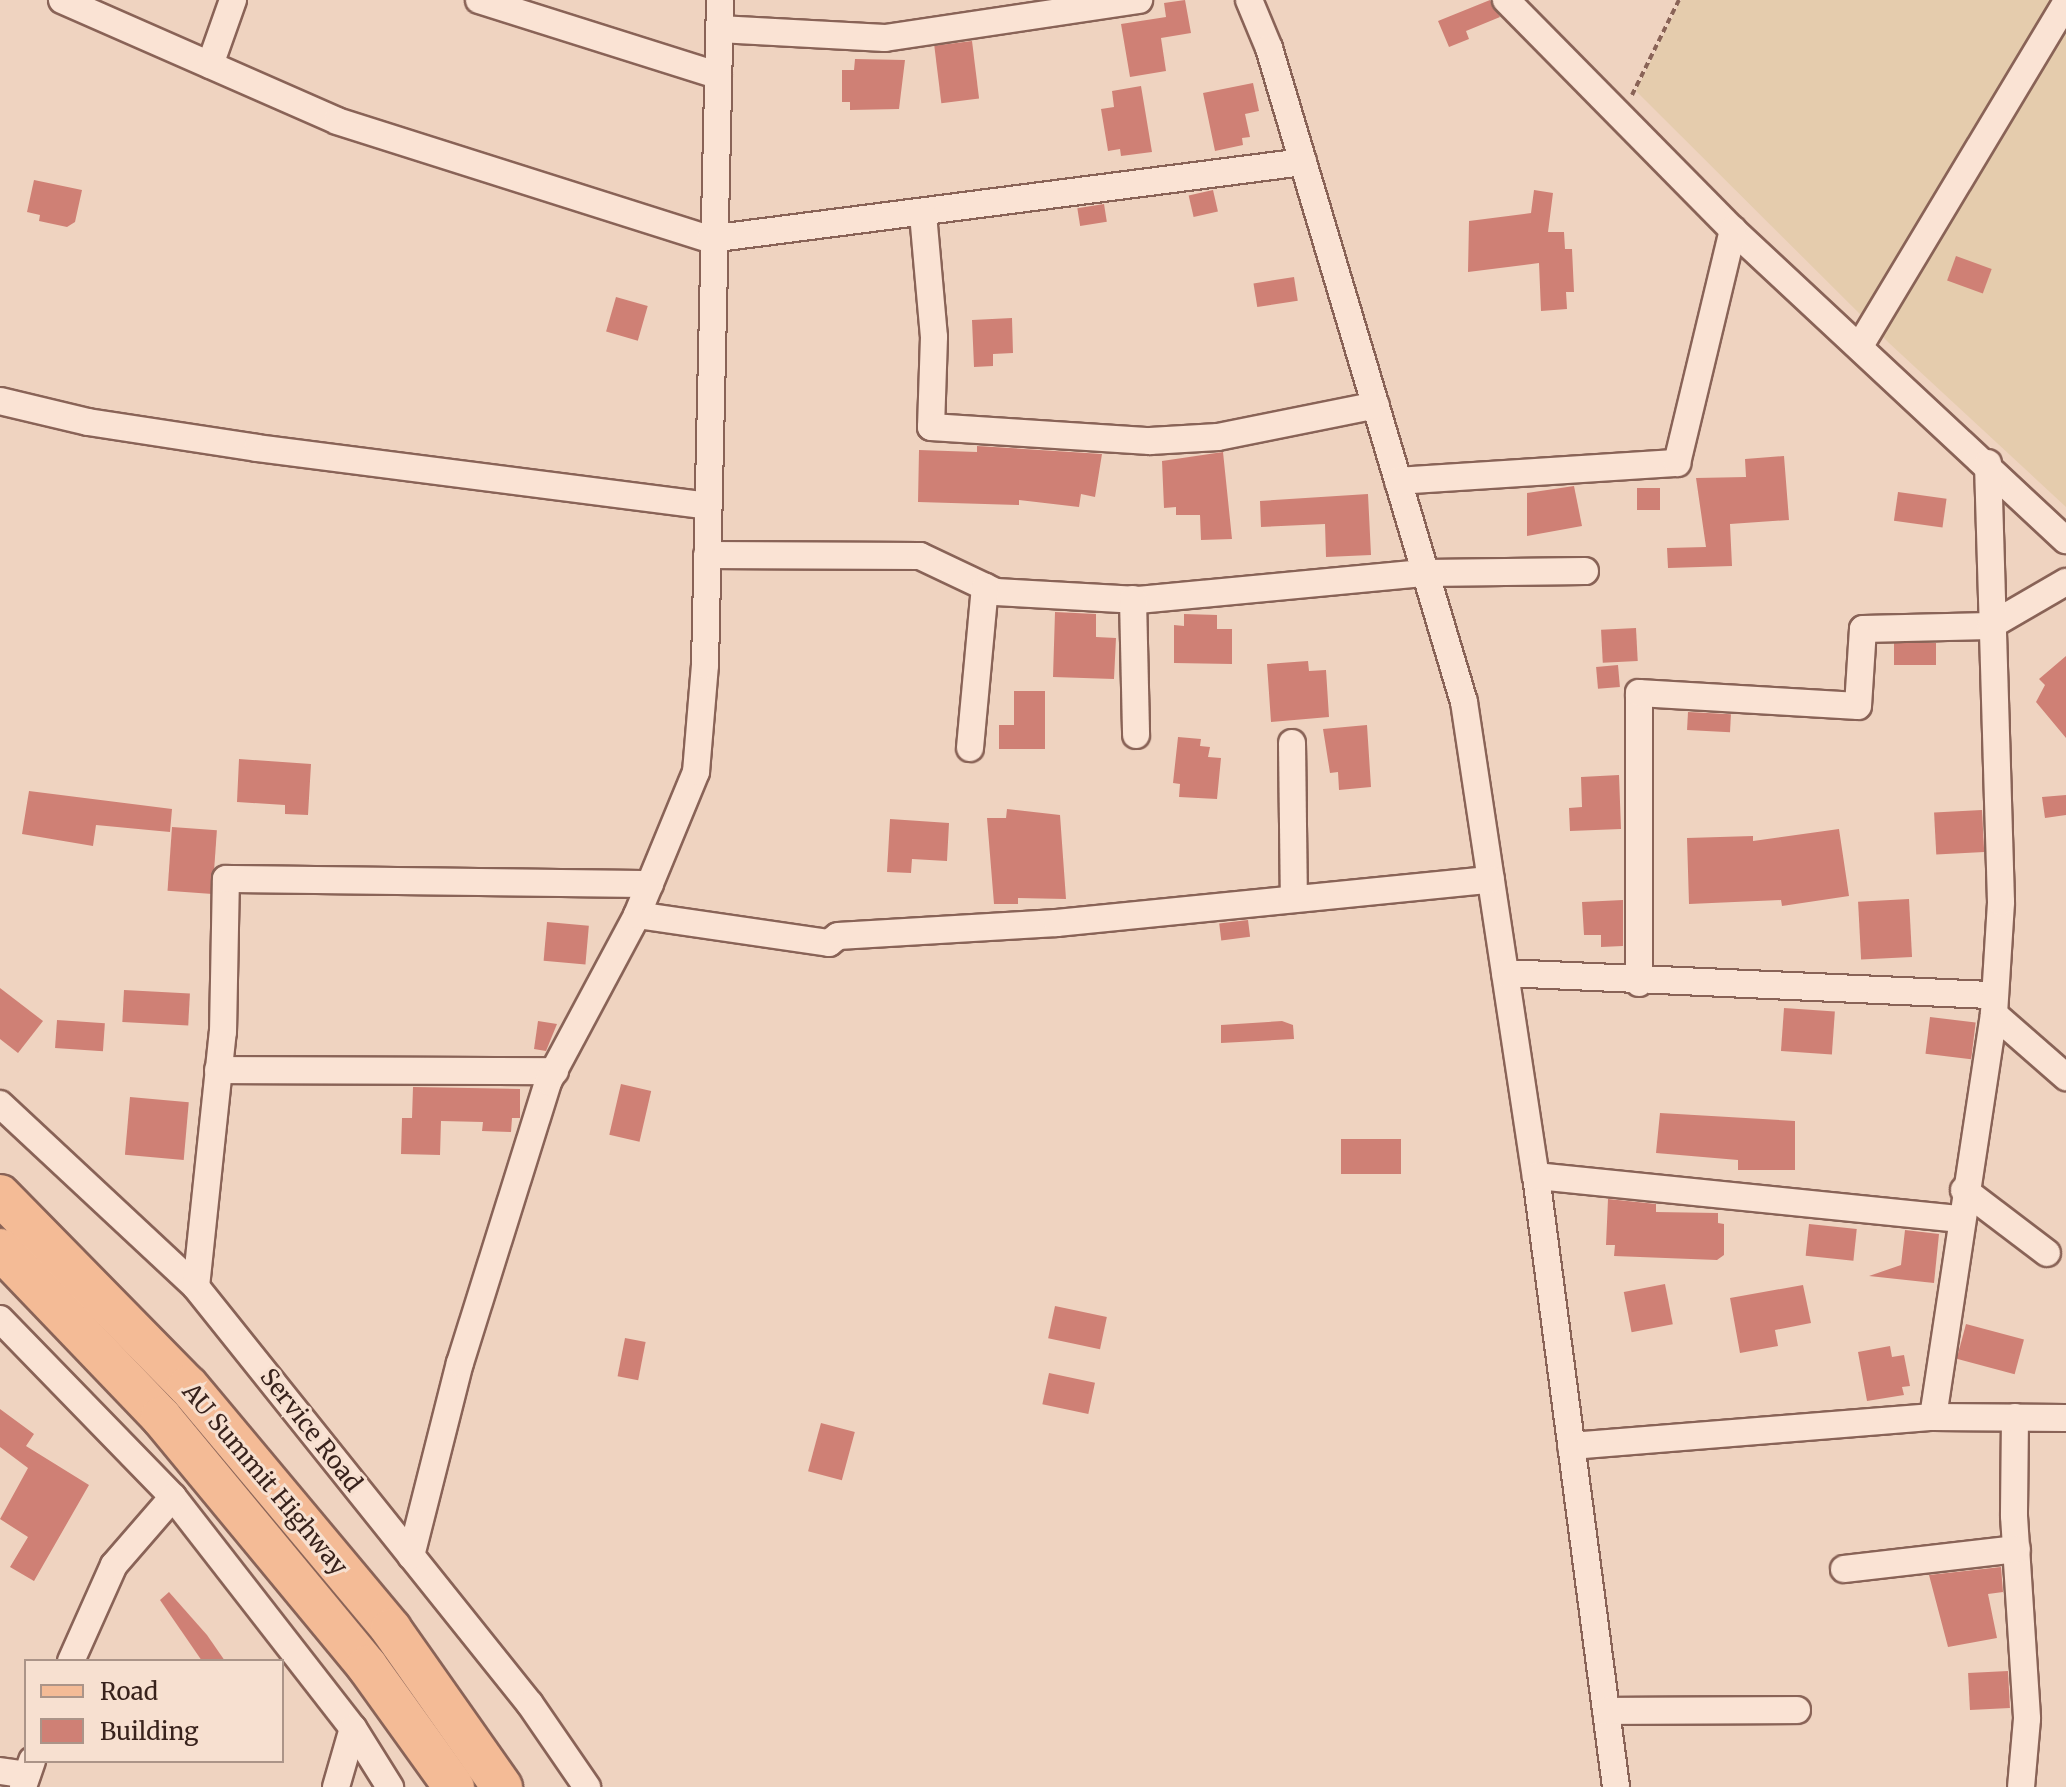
<!DOCTYPE html>
<style>
body{margin:0}
#map{position:relative;width:2066px;height:1787px;overflow:hidden;background:#efd3c0;font-family:Merriweather,serif}
div>[style]{position:absolute}
[style*='--x']{left:calc(var(--x)*1px);top:calc(var(--y)*1px);width:calc(var(--w)*1px);rotate:calc(var(--a)*1deg)}
.farmland>*{inset:0;background:#e5ccad}
.building>*{inset:0;background:#cf8075;transform-origin:0 0}
.path>*{height:4px;margin-top:-2px;transform-origin:0;background:repeating-linear-gradient(90deg,#896357 0 6px,transparent 0 10px)}
.roads{filter:drop-shadow(2px 0 #896357) drop-shadow(-2px 0 #896357) drop-shadow(0 2px #896357) drop-shadow(0 -2px #896357)}
.street>*{height:26px;margin:-13px;padding:0 13px;transform-origin:13px;border-radius:13px;background:#fae3d4}
.primary>*{height:40px;margin:-20px;padding:0 20px;transform-origin:20px;border-radius:20px;background:#f4bb96}
span{translate:-50% -50%;white-space:nowrap;text-align:center;line-height:1.15;-webkit-text-stroke:6px #f7e0d0;paint-order:stroke}
.street-label{font-size:24px;color:#38221c}
.legend{position:absolute;left:24px;top:1659px;width:260px;height:104px;box-sizing:border-box;background:#f7e0d0;border:2px solid #ab9488;margin:0;padding:10px 14px;list-style:none;font-size:24px;color:#38221c}
.legend li{display:flex;align-items:center;gap:16px;height:40px}
.legend b{width:40px;border:2px solid #ab9488}
</style>
<div id="map">
<div class="farmland">
<i style="clip-path:polygon(1681px 0,2066px 0,2066px 507px,1889px 343px,1636px 91px)"></i>
</div>
<div class="building">
<i style="clip-path:polygon(1185px 0,1191px 33px,1161px 38px,1166px 71px,1130px 77px,1121px 24px,1166px 17px,1164px 3px)"></i>
<i style="clip-path:polygon(1490px 0,1500px 17px,1466px 31px,1469px 39px,1449px 47px,1438px 21px)"></i>
<i style="left:972px;top:41px;width:58px;height:38px;rotate:83deg"></i>
<i style="clip-path:polygon(855px 59px,905px 60px,899px 109px,850px 110px,850px 102px,842px 102px,842px 70px,854px 70px)"></i>
<i style="clip-path:polygon(1253px 83px,1259px 111px,1245px 114px,1250px 137px,1242px 138px,1243px 145px,1215px 151px,1203px 93px)"></i>
<i style="clip-path:polygon(1141px 86px,1152px 152px,1121px 156px,1120px 149px,1108px 151px,1101px 109px,1114px 107px,1112px 91px)"></i>
<i style="clip-path:polygon(34px 180px,82px 190px,75px 222px,67px 227px,39px 221px,40px 215px,27px 212px)"></i>
<i style="left:1213px;top:190px;width:22px;height:25px;rotate:77deg"></i>
<i style="clip-path:polygon(1534px 190px,1553px 193px,1548px 232px,1564px 232px,1565px 249px,1572px 249px,1574px 292px,1566px 292px,1567px 309px,1541px 311px,1539px 263px,1468px 272px,1469px 221px,1531px 213px)"></i>
<i style="left:1104px;top:204px;width:18px;height:27px;rotate:81deg"></i>
<i style="left:1956px;top:256px;width:38px;height:26px;rotate:20deg"></i>
<i style="left:1294px;top:277px;width:24px;height:41px;rotate:81deg"></i>
<i style="left:616px;top:297px;width:33px;height:36px;rotate:16deg"></i>
<i style="clip-path:polygon(1012px 318px,1013px 353px,993px 354px,993px 366px,974px 367px,972px 320px)"></i>
<i style="clip-path:polygon(977px 446px,1102px 454px,1095px 497px,1081px 494px,1079px 507px,1019px 500px,1019px 505px,918px 502px,919px 450px,977px 452px)"></i>
<i style="clip-path:polygon(1223px 452px,1232px 539px,1201px 540px,1200px 515px,1176px 515px,1176px 507px,1164px 508px,1162px 461px)"></i>
<i style="clip-path:polygon(1784px 456px,1789px 520px,1730px 524px,1732px 566px,1668px 568px,1667px 548px,1706px 547px,1696px 478px,1746px 477px,1745px 459px)"></i>
<i style="clip-path:polygon(1574px 486px,1582px 526px,1527px 536px,1527px 493px)"></i>
<i style="left:1660px;top:488px;width:22px;height:23px;rotate:90deg"></i>
<i style="left:1898px;top:492px;width:49px;height:29px;rotate:8deg"></i>
<i style="clip-path:polygon(1368px 494px,1371px 555px,1326px 557px,1325px 524px,1261px 527px,1260px 501px)"></i>
<i style="clip-path:polygon(1055px 612px,1096px 614px,1096px 637px,1116px 638px,1114px 679px,1053px 677px)"></i>
<i style="clip-path:polygon(1184px 614px,1217px 615px,1217px 629px,1232px 629px,1232px 664px,1174px 663px,1174px 625px,1184px 626px)"></i>
<i style="left:1636px;top:628px;width:33px;height:35px;rotate:87deg"></i>
<i style="left:1936px;top:643px;width:22px;height:42px;rotate:90deg"></i>
<i style="clip-path:polygon(2066px 656px,2066px 738px,2036px 702px,2045px 685px,2039px 679px)"></i>
<i style="clip-path:polygon(1308px 661px,1309px 671px,1326px 670px,1329px 717px,1271px 722px,1267px 664px)"></i>
<i style="left:1618px;top:665px;width:22px;height:22px;rotate:85deg"></i>
<i style="clip-path:polygon(1014px 691px,1045px 691px,1045px 749px,999px 749px,999px 725px,1014px 725px)"></i>
<i style="left:1688px;top:712px;width:43px;height:18px;rotate:3deg"></i>
<i style="clip-path:polygon(1367px 725px,1371px 787px,1339px 790px,1338px 772px,1330px 773px,1323px 729px)"></i>
<i style="clip-path:polygon(1178px 737px,1201px 739px,1200px 746px,1210px 747px,1208px 757px,1221px 758px,1217px 799px,1179px 797px,1180px 784px,1173px 783px)"></i>
<i style="clip-path:polygon(239px 759px,311px 764px,308px 815px,285px 814px,285px 805px,237px 802px)"></i>
<i style="clip-path:polygon(1619px 775px,1621px 829px,1570px 831px,1569px 808px,1582px 807px,1581px 777px)"></i>
<i style="clip-path:polygon(29px 791px,172px 809px,170px 832px,96px 825px,93px 846px,22px 834px)"></i>
<i style="clip-path:polygon(2066px 795px,2066px 815px,2045px 818px,2042px 797px)"></i>
<i style="clip-path:polygon(1007px 809px,1060px 815px,1066px 899px,1018px 898px,1018px 904px,994px 904px,987px 818px,1006px 818px)"></i>
<i style="left:1982px;top:810px;width:42px;height:48px;rotate:87deg"></i>
<i style="clip-path:polygon(890px 819px,949px 823px,947px 861px,912px 859px,911px 873px,887px 872px)"></i>
<i style="left:172px;top:827px;width:45px;height:64px;rotate:4deg"></i>
<i style="clip-path:polygon(1839px 829px,1849px 896px,1782px 906px,1781px 900px,1689px 904px,1687px 838px,1753px 836px,1753px 841px)"></i>
<i style="left:1909px;top:899px;width:58px;height:51px;rotate:87deg"></i>
<i style="clip-path:polygon(1623px 900px,1623px 946px,1601px 947px,1601px 935px,1584px 935px,1582px 902px)"></i>
<i style="left:1248px;top:920px;width:17px;height:29px;rotate:83deg"></i>
<i style="left:547px;top:922px;width:42px;height:39px;rotate:5deg"></i>
<i style="clip-path:polygon(0 988px,43px 1021px,18px 1053px,0 1039px)"></i>
<i style="left:124px;top:990px;width:66px;height:32px;rotate:3deg"></i>
<i style="left:1784px;top:1008px;width:51px;height:43px;rotate:4deg"></i>
<i style="left:1930px;top:1017px;width:46px;height:37px;rotate:7deg"></i>
<i style="left:57px;top:1020px;width:48px;height:28px;rotate:4deg"></i>
<i style="clip-path:polygon(538px 1021px,557px 1024px,546px 1051px,534px 1049px)"></i>
<i style="clip-path:polygon(1282px 1021px,1293px 1025px,1294px 1039px,1221px 1043px,1221px 1025px)"></i>
<i style="left:621px;top:1084px;width:31px;height:52px;rotate:13deg"></i>
<i style="clip-path:polygon(413px 1087px,520px 1089px,520px 1118px,512px 1118px,511px 1132px,482px 1131px,483px 1122px,441px 1121px,440px 1155px,401px 1154px,402px 1118px,412px 1118px)"></i>
<i style="left:130px;top:1097px;width:59px;height:58px;rotate:5deg"></i>
<i style="clip-path:polygon(1660px 1113px,1795px 1121px,1795px 1170px,1738px 1170px,1738px 1160px,1656px 1153px)"></i>
<i style="left:1401px;top:1139px;width:35px;height:60px;rotate:90deg"></i>
<i style="clip-path:polygon(1608px 1199px,1656px 1204px,1656px 1212px,1718px 1213px,1718px 1223px,1724px 1224px,1724px 1255px,1717px 1260px,1614px 1256px,1615px 1245px,1606px 1245px)"></i>
<i style="left:1809px;top:1224px;width:48px;height:32px;rotate:6deg"></i>
<i style="clip-path:polygon(1905px 1230px,1939px 1234px,1934px 1283px,1869px 1276px,1901px 1265px)"></i>
<i style="left:1665px;top:1284px;width:41px;height:42px;rotate:79deg"></i>
<i style="clip-path:polygon(1803px 1285px,1811px 1323px,1775px 1330px,1778px 1346px,1740px 1353px,1730px 1298px)"></i>
<i style="left:1055px;top:1306px;width:53px;height:33px;rotate:12deg"></i>
<i style="left:1966px;top:1324px;width:60px;height:36px;rotate:15deg"></i>
<i style="left:625px;top:1338px;width:21px;height:39px;rotate:11deg"></i>
<i style="clip-path:polygon(1890px 1346px,1892px 1357px,1904px 1355px,1910px 1386px,1902px 1387px,1904px 1395px,1867px 1401px,1858px 1352px)"></i>
<i style="left:1049px;top:1373px;width:47px;height:32px;rotate:12deg"></i>
<i style="clip-path:polygon(0 1409px,34px 1434px,26px 1446px,89px 1485px,34px 1581px,10px 1567px,28px 1537px,0 1519px,28px 1468px,0 1447px)"></i>
<i style="left:821px;top:1423px;width:35px;height:50px;rotate:15deg"></i>
<i style="clip-path:polygon(2001px 1567px,2003px 1592px,1988px 1594px,1997px 1638px,1948px 1647px,1929px 1575px)"></i>
<i style="clip-path:polygon(169px 1592px,207px 1635px,225px 1661px,202px 1661px,160px 1600px)"></i>
<i style="left:2008px;top:1671px;width:37px;height:40px;rotate:87deg"></i>
</div>
<div class="path">
<i style="--x:1632;--y:95;--w:106;--a:-63.7"></i>
</div>
<div class="roads">
<div class="street">
<i style="--x:62;--y:0;--w:300;--a:23.7"></i>
<i style="--x:337;--y:121;--w:391;--a:17.6"></i>
<i style="--x:710;--y:239;--w:598;--a:-7.4"></i>
<i style="--x:479;--y:0;--w:250;--a:17.5"></i>
<i style="--x:1249;--y:0;--w:52;--a:67.4"></i>
<i style="--x:1269;--y:48;--w:682;--a:73.4"></i>
<i style="--x:1464;--y:702;--w:479;--a:81.4"></i>
<i style="--x:1536;--y:1176;--w:616;--a:82.54"></i>
<i style="--x:1506;--y:0;--w:323;--a:45.4"></i>
<i style="--x:1733;--y:230;--w:455;--a:43"></i>
<i style="--x:719;--y:29;--w:166;--a:3.1"></i>
<i style="--x:885;--y:38;--w:257;--a:-8.5"></i>
<i style="--x:210;--y:65;--w:69;--a:-70.5"></i>
<i style="--x:923;--y:214;--w:123;--a:84.9"></i>
<i style="--x:934;--y:337;--w:90;--a:91.9"></i>
<i style="--x:931;--y:427;--w:219;--a:3.7"></i>
<i style="--x:1150;--y:441;--w:68;--a:-3.4"></i>
<i style="--x:1218;--y:437;--w:161;--a:-11.4"></i>
<i style="--x:1861;--y:344;--w:398;--a:-59"></i>
<i style="--x:0;--y:401;--w:90;--a:13.4"></i>
<i style="--x:88;--y:422;--w:171;--a:8.7"></i>
<i style="--x:257;--y:448;--w:454;--a:7.3"></i>
<i style="--x:1398;--y:481;--w:280;--a:-3.7"></i>
<i style="--x:1677;--y:463;--w:240;--a:-76.5"></i>
<i style="--x:707;--y:555;--w:213;--a:0.3"></i>
<i style="--x:920;--y:556;--w:84;--a:25.3"></i>
<i style="--x:996;--y:592;--w:142;--a:3.2"></i>
<i style="--x:1138;--y:600;--w:289;--a:-5.4"></i>
<i style="--x:1426;--y:573;--w:159;--a:-0.7"></i>
<i style="--x:1133;--y:599;--w:136;--a:88.7"></i>
<i style="--x:1292;--y:743;--w:156;--a:89.3"></i>
<i style="--x:970;--y:748;--w:162;--a:-84.7"></i>
<i style="--x:637;--y:915;--w:194;--a:8.3"></i>
<i style="--x:829;--y:943;--w:11;--a:-38"></i>
<i style="--x:838;--y:936;--w:219;--a:-3.4"></i>
<i style="--x:1057;--y:923;--w:436;--a:-5.7"></i>
<i style="--x:1505;--y:973;--w:489;--a:2.6"></i>
<i style="--x:1639;--y:983;--w:290;--a:-90"></i>
<i style="--x:1639;--y:693;--w:219;--a:3.4"></i>
<i style="--x:1858;--y:706;--w:77;--a:-86.3"></i>
<i style="--x:1863;--y:629;--w:127;--a:-1.4"></i>
<i style="--x:1990;--y:626;--w:88;--a:-30.1"></i>
<i style="--x:1994;--y:1014;--w:96;--a:41.2"></i>
<i style="--x:218;--y:1070;--w:337;--a:0.2"></i>
<i style="--x:0;--y:1104;--w:268;--a:43"></i>
<i style="--x:196;--y:1287;--w:534;--a:51.31"></i>
<i style="--x:530;--y:1704;--w:101;--a:55.5"></i>
<i style="--x:1536;--y:1176;--w:426;--a:5.8"></i>
<i style="--x:1964;--y:1190;--w:104;--a:37.2"></i>
<i style="--x:196;--y:1287;--w:256;--a:-84"></i>
<i style="--x:223;--y:1032;--w:153;--a:-88.9"></i>
<i style="--x:226;--y:879;--w:424;--a:0.7"></i>
<i style="--x:0;--y:1319;--w:248;--a:45.8"></i>
<i style="--x:173;--y:1497;--w:293;--a:52.1"></i>
<i style="--x:353;--y:1728;--w:70;--a:57.9"></i>
<i style="--x:1933;--y:1417;--w:408;--a:-81.4"></i>
<i style="--x:1994;--y:1014;--w:112;--a:-86.4"></i>
<i style="--x:2001;--y:902;--w:439;--a:-91.7"></i>
<i style="--x:2015;--y:1417;--w:99;--a:90.6"></i>
<i style="--x:2014;--y:1516;--w:203;--a:86.3"></i>
<i style="--x:2027;--y:1719;--w:68;--a:95"></i>
<i style="--x:1571;--y:1446;--w:363;--a:-4.6"></i>
<i style="--x:1933;--y:1417;--w:133;--a:0.4"></i>
<i style="--x:411;--y:1556;--w:199;--a:-75.8"></i>
<i style="--x:460;--y:1363;--w:294;--a:-72.6"></i>
<i style="--x:548;--y:1082;--w:189;--a:-61.9"></i>
<i style="--x:637;--y:915;--w:155;--a:-67.6"></i>
<i style="--x:696;--y:772;--w:107;--a:-85.2"></i>
<i style="--x:705;--y:665;--w:665;--a:-88.71"></i>
<i style="--x:1844;--y:1569;--w:174;--a:-6.6"></i>
<i style="--x:71;--y:1661;--w:105;--a:-65.9"></i>
<i style="--x:114;--y:1565;--w:90;--a:-49.1"></i>
<i style="--x:1606;--y:1711;--w:191;--a:-0.3"></i>
<i style="--x:0;--y:1771;--w:27;--a:8"></i>
<i style="--x:23;--y:1787;--w:28;--a:-71"></i>
<i style="--x:336;--y:1787;--w:61;--a:-73.9"></i>
</div>
<div class="primary">
<i style="--x:0;--y:1195;--w:268;--a:45.5"></i>
<i style="--x:188;--y:1386;--w:317;--a:50.1"></i>
<i style="--x:391;--y:1629;--w:193;--a:54.9"></i>
<i style="--x:0;--y:1249;--w:233;--a:46.2"></i>
<i style="--x:161;--y:1417;--w:323;--a:50.4"></i>
<i style="--x:367;--y:1666;--w:149;--a:54.3"></i>
</div>
</div>
<div class="street-label">
<span style="left:311px;top:1430px;rotate:52deg">Service Road</span>
<span style="left:265px;top:1479px;rotate:50deg">AU Summit Highway</span>
</div>
<ul class="legend">
<li><b style="height:10px;background:#f4bb96"></b>Road</li>
<li><b style="height:22px;background:#cf8075"></b>Building</li>
</ul>
</div>
